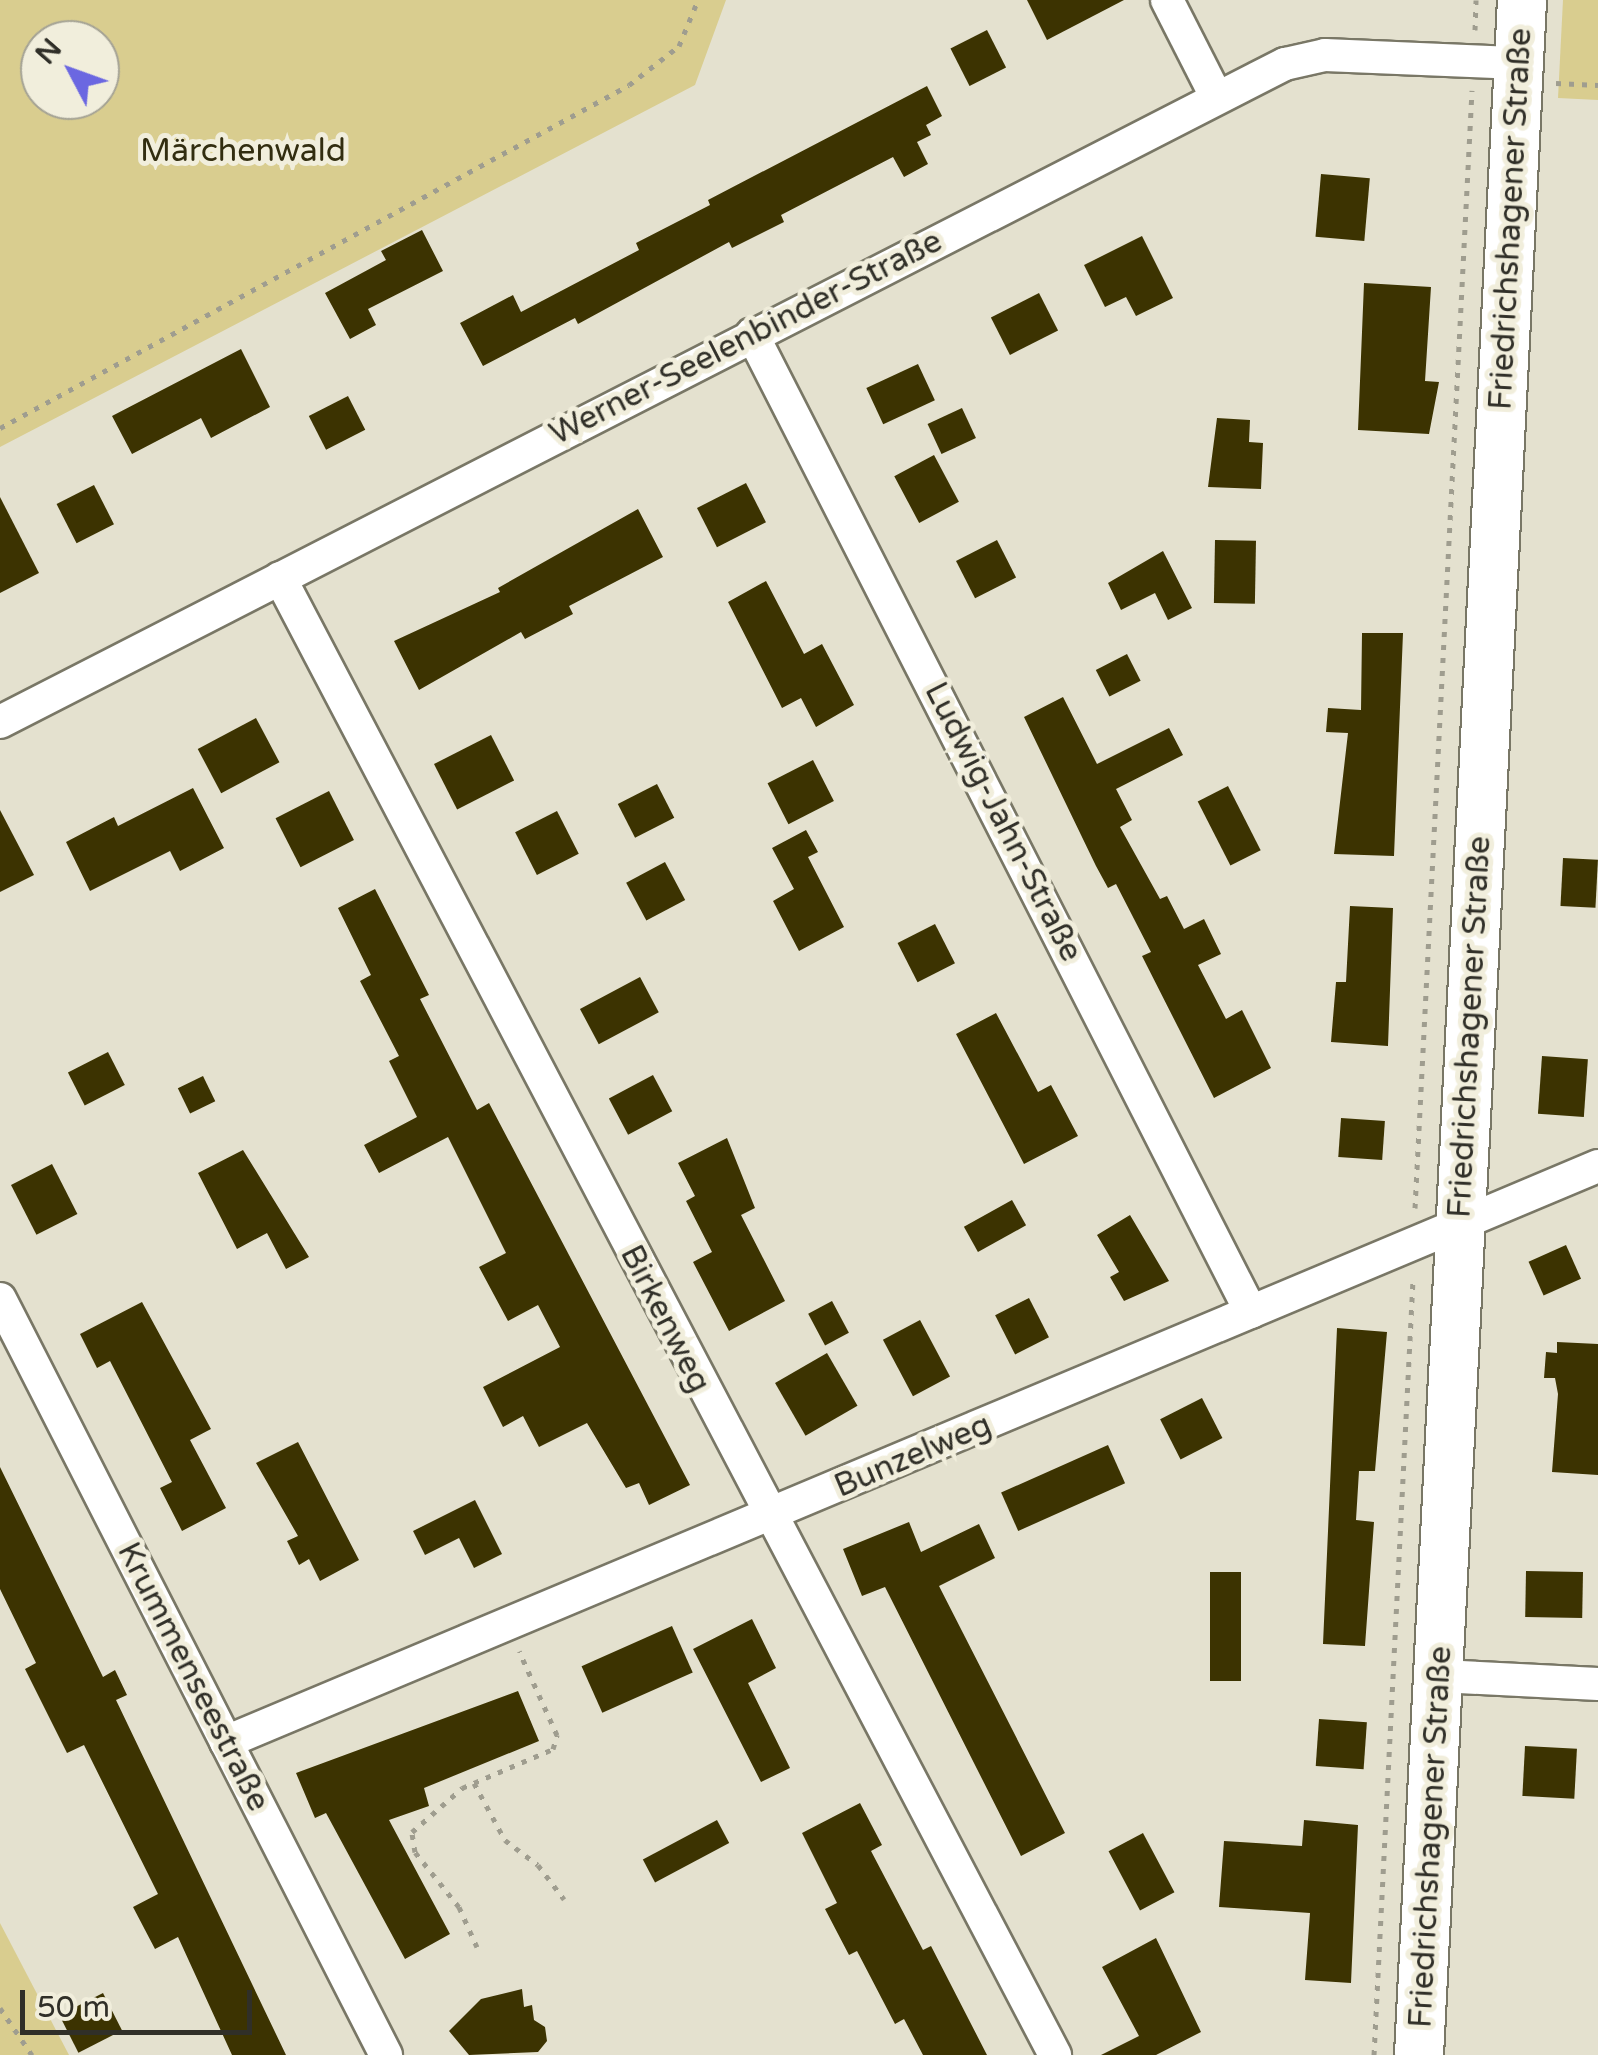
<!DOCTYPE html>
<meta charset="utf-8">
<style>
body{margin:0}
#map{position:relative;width:1598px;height:2055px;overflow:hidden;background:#e4e1cf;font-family:"Varela Round",sans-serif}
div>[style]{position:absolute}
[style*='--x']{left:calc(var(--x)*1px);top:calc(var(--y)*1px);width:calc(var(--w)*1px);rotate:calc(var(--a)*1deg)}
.green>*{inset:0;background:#d9cd8f}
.building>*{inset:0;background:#3c3301;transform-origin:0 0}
.path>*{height:5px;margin-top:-2.5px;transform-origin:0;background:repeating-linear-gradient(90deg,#9f9d8f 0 5px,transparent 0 13px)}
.roads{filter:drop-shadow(2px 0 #797766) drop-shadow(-2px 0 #797766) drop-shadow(0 2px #797766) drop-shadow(0 -2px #797766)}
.minor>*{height:32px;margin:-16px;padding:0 16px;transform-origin:16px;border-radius:16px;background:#fff}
.secondary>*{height:48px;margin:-24px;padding:0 24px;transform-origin:24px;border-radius:24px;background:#fff}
span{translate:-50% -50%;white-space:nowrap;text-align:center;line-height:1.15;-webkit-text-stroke:10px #f1eedc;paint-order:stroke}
.park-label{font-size:32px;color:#322d10}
.street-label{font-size:32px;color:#302f28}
.north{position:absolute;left:20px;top:20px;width:100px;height:100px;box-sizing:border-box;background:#f1eedc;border:2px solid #a4a294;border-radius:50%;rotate:311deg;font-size:28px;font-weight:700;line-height:40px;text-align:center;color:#302f28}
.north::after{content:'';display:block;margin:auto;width:35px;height:45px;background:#6b67e1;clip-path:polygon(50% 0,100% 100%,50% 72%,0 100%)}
.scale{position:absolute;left:20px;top:1990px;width:232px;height:45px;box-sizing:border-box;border:5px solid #302f28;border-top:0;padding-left:12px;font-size:30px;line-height:35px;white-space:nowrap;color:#302f28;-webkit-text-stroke:8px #f1eedc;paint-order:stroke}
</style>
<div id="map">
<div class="green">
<i style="clip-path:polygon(evenodd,0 0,726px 0,695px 85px,0 447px,0 0,40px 40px,100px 40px,100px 100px,40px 100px,40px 40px)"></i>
<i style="clip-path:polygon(1563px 0,1598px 0,1598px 100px,1558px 98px)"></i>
<i style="clip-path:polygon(0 1923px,69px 2055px,0 2055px)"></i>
</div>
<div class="building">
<i style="clip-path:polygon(1027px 0,1124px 0,1047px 40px)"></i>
<i style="left:987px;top:30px;width:42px;height:41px;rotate:63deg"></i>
<i style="clip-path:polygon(927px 86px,942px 116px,926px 125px,931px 135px,917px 142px,928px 164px,904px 177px,893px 157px,781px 215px,784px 222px,732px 248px,729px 242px,578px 324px,575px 318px,483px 366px,460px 323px,513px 295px,521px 312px,639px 250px,636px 243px,710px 205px,708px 200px)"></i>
<i style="left:1321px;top:174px;width:49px;height:63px;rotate:5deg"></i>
<i style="clip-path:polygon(422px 230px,443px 271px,368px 309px,376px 325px,350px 339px,325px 293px,386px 260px,381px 251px)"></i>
<i style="clip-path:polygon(1142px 236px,1173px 298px,1136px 316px,1126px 297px,1105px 307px,1084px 265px)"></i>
<i style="clip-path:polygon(1364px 283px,1431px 287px,1425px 381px,1439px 382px,1429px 434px,1358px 430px)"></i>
<i style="left:1039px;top:293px;width:42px;height:54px;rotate:63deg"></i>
<i style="clip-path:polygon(241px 349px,270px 407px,211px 438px,201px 418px,132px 454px,112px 416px)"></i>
<i style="left:918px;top:364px;width:40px;height:57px;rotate:65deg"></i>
<i style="left:348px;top:396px;width:38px;height:44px;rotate:63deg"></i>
<i style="left:962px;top:408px;width:33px;height:38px;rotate:65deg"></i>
<i style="clip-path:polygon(1217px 418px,1250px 420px,1249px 442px,1263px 443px,1261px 489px,1208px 487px)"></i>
<i style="left:934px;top:455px;width:53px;height:45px;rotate:62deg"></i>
<i style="left:746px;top:483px;width:44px;height:55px;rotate:63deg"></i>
<i style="left:94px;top:485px;width:44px;height:42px;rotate:63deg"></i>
<i style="clip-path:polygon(0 497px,39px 573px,0 593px)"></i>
<i style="clip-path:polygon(638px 509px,663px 557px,569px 606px,573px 614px,525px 639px,521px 632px,419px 690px,394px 641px,500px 592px,498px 588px)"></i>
<i style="left:997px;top:540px;width:42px;height:46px;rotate:63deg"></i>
<i style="left:1215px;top:540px;width:41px;height:63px;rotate:1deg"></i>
<i style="clip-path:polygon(1163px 551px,1192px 608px,1168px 620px,1155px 593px,1121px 610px,1108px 583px)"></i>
<i style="clip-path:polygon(766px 581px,804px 654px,822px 644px,854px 705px,816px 727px,801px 698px,782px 708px,728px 602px)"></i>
<i style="clip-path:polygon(1362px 633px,1403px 633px,1394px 856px,1334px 854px,1348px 733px,1326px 732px,1328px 708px,1361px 710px)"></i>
<i style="left:1127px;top:654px;width:30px;height:35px;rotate:63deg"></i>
<i style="clip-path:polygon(1063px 697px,1097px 764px,1169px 728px,1183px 755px,1116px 789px,1132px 820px,1120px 827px,1160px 899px,1167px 896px,1184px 929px,1204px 919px,1221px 954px,1198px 965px,1226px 1019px,1242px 1010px,1271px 1068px,1214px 1098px,1142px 956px,1151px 952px,1116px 884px,1108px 888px,1096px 866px,1024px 717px)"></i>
<i style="left:256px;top:718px;width:50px;height:66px;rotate:62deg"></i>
<i style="left:491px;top:735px;width:51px;height:64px;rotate:63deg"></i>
<i style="left:813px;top:760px;width:46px;height:51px;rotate:63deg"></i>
<i style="left:657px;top:784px;width:38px;height:44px;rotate:63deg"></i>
<i style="left:1228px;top:786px;width:72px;height:34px;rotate:63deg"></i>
<i style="clip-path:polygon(193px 788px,224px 848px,180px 871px,170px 851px,90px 891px,66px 842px,114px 817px,118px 826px)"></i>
<i style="left:329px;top:791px;width:55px;height:60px;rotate:63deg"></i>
<i style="clip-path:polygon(0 810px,34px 875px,0 892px)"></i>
<i style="left:557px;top:811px;width:48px;height:47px;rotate:63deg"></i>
<i style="clip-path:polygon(806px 830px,818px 852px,808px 857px,844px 927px,799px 951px,773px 901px,794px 889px,772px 848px)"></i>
<i style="left:1563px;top:858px;width:35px;height:48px;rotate:3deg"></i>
<i style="left:665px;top:862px;width:43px;height:44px;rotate:62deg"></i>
<i style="clip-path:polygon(375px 889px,429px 995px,420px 999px,477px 1110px,489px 1103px,690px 1485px,649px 1505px,639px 1483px,626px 1488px,587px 1423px,539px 1447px,523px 1416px,503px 1427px,483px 1387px,560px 1347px,538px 1305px,508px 1321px,479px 1267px,506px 1253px,448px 1137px,379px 1173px,364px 1145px,417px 1117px,389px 1061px,399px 1056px,360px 981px,371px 975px,338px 908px)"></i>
<i style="clip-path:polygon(1350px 906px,1393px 908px,1388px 1046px,1331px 1042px,1336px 982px,1346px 982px)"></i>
<i style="left:935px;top:924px;width:44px;height:42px;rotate:63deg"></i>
<i style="left:640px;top:977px;width:40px;height:68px;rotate:62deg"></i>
<i style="clip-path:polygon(996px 1013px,1038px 1092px,1051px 1085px,1078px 1136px,1024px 1164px,956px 1034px)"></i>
<i style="left:108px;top:1052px;width:37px;height:45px;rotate:63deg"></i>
<i style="left:1542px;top:1056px;width:46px;height:58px;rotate:4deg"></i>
<i style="left:653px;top:1075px;width:41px;height:50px;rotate:62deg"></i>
<i style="left:203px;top:1076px;width:28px;height:28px;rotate:64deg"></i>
<i style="left:1341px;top:1118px;width:44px;height:39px;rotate:4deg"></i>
<i style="clip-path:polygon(727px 1138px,755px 1208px,741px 1215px,785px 1301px,729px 1331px,693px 1262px,712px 1252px,686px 1201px,695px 1196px,678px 1163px)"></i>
<i style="clip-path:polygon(243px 1150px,309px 1257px,286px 1269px,267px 1233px,237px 1249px,198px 1173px)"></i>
<i style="left:52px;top:1164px;width:56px;height:46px;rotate:63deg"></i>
<i style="left:1012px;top:1200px;width:29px;height:55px;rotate:61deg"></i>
<i style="clip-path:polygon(1130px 1215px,1169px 1281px,1124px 1301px,1110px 1277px,1119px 1272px,1097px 1235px)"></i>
<i style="left:1566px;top:1245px;width:37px;height:41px;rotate:66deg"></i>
<i style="left:1029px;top:1298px;width:44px;height:38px;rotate:63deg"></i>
<i style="left:832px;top:1301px;width:36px;height:27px;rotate:62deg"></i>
<i style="clip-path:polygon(142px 1302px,211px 1429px,190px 1440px,226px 1508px,182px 1531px,160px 1488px,172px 1482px,110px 1361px,97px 1368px,80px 1334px)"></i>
<i style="left:920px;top:1320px;width:64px;height:42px;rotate:62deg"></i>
<i style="clip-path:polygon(1337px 1328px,1387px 1332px,1375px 1471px,1359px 1471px,1356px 1520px,1374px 1522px,1365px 1646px,1323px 1644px)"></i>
<i style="clip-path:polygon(1557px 1342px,1598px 1344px,1598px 1475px,1552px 1472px,1558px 1394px,1555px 1378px,1544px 1378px,1546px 1352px,1557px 1353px)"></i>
<i style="left:827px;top:1353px;width:61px;height:60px;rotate:60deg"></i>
<i style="left:1202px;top:1398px;width:45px;height:47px;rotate:63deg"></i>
<i style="clip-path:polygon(298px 1442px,359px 1560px,320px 1581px,309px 1559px,299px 1565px,287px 1541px,298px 1536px,256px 1463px)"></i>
<i style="left:1108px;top:1445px;width:42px;height:117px;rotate:66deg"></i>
<i style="clip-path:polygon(0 1467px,103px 1677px,115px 1670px,127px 1695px,116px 1700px,286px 2055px,232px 2055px,178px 1937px,155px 1949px,133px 1907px,158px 1894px,84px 1745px,67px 1753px,25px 1669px,36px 1663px,0 1589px)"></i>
<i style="clip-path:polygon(475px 1500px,502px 1554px,474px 1568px,459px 1538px,425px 1555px,413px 1531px)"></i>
<i style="clip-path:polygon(909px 1522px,921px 1552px,979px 1524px,995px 1558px,939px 1586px,1065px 1833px,1021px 1856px,885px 1587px,862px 1596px,843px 1549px)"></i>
<i style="left:1526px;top:1571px;width:57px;height:46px;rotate:1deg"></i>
<i style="left:1210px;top:1572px;width:31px;height:109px"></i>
<i style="clip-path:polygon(752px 1619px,776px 1668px,748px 1683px,790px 1768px,761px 1782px,693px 1649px)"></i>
<i style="left:672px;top:1626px;width:51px;height:99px;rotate:66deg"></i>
<i style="clip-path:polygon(518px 1691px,539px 1741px,424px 1788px,429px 1806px,389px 1820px,450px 1934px,405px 1959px,326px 1813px,315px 1818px,296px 1773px)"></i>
<i style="left:1319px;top:1719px;width:48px;height:47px;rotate:4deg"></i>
<i style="left:1525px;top:1746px;width:52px;height:50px;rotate:3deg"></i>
<i style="clip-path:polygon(860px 1803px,882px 1845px,871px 1851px,923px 1950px,931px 1946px,987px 2055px,923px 2055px,904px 2019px,895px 2024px,857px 1951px,849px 1955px,825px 1909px,837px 1903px,802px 1833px)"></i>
<i style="left:717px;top:1820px;width:26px;height:84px;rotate:62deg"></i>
<i style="clip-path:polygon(1304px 1820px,1358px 1825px,1351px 1983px,1305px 1980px,1310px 1913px,1219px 1907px,1224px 1841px,1302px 1846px)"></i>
<i style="left:1143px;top:1833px;width:67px;height:39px;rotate:62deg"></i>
<i style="clip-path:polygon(1156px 1938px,1201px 2032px,1156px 2055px,1101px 2055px,1139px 2036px,1102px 1967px)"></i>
<i style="clip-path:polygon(522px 1989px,524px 2007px,532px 2005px,534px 2020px,545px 2027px,547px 2041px,538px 2052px,469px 2055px,449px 2031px,481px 1999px)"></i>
<i style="left:103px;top:1993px;width:42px;height:49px;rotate:63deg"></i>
</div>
<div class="path">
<i style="--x:1475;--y:30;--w:30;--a:-88"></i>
<i style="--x:1556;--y:83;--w:42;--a:2.7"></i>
<i style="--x:0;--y:428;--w:716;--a:-28.6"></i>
<i style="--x:629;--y:85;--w:63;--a:-38"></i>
<i style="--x:679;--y:46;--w:50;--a:-67.6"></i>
<i style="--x:1415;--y:1208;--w:1119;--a:-87.08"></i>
<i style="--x:474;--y:1783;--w:65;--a:61.5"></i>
<i style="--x:505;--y:1840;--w:41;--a:37.1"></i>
<i style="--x:538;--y:1865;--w:43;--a:52.6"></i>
<i style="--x:477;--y:1947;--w:44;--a:-114.2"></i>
<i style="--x:459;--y:1907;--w:70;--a:-128.7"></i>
<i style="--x:415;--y:1852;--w:20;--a:-99"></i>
<i style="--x:412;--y:1832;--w:67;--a:-41.3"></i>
<i style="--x:462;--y:1788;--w:99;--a:-23.2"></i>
<i style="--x:553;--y:1749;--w:15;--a:-74"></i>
<i style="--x:557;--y:1735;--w:92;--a:-114.3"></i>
<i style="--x:0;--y:2008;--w:57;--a:55.8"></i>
<i style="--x:1374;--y:2055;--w:777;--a:-87.12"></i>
</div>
<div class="roads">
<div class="minor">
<i style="--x:1167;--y:0;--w:108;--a:63"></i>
<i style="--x:752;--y:334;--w:1098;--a:62.97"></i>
<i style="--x:280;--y:578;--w:1668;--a:62.31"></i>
<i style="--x:0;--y:722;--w:1444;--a:-27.12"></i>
<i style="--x:1285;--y:64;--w:41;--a:-12.7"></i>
<i style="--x:1325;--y:55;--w:194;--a:2.4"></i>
<i style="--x:0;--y:1299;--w:849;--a:62.95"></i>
<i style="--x:1440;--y:1676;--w:158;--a:2.9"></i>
<i style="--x:226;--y:1742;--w:1488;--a:-22.77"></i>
</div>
<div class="secondary">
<i style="--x:1419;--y:2055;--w:2058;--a:-87.13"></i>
</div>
</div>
<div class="park-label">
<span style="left:243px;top:151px">Märchenwald</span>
</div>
<div class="street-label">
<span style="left:1511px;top:219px;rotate:-87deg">Friedrichshagener Straße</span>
<span style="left:746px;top:338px;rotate:-27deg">Werner-Seelenbinder-Straße</span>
<span style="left:1003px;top:822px;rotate:63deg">Ludwig-Jahn-Straße</span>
<span style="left:1470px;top:1027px;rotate:-87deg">Friedrichshagener Straße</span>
<span style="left:665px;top:1319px;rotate:63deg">Birkenweg</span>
<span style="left:913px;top:1456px;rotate:-23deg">Bunzelweg</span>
<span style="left:193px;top:1677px;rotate:63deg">Krummenseestraße</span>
<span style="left:1431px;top:1837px;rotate:-87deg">Friedrichshagener Straße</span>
</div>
<div class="north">N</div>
<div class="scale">50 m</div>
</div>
